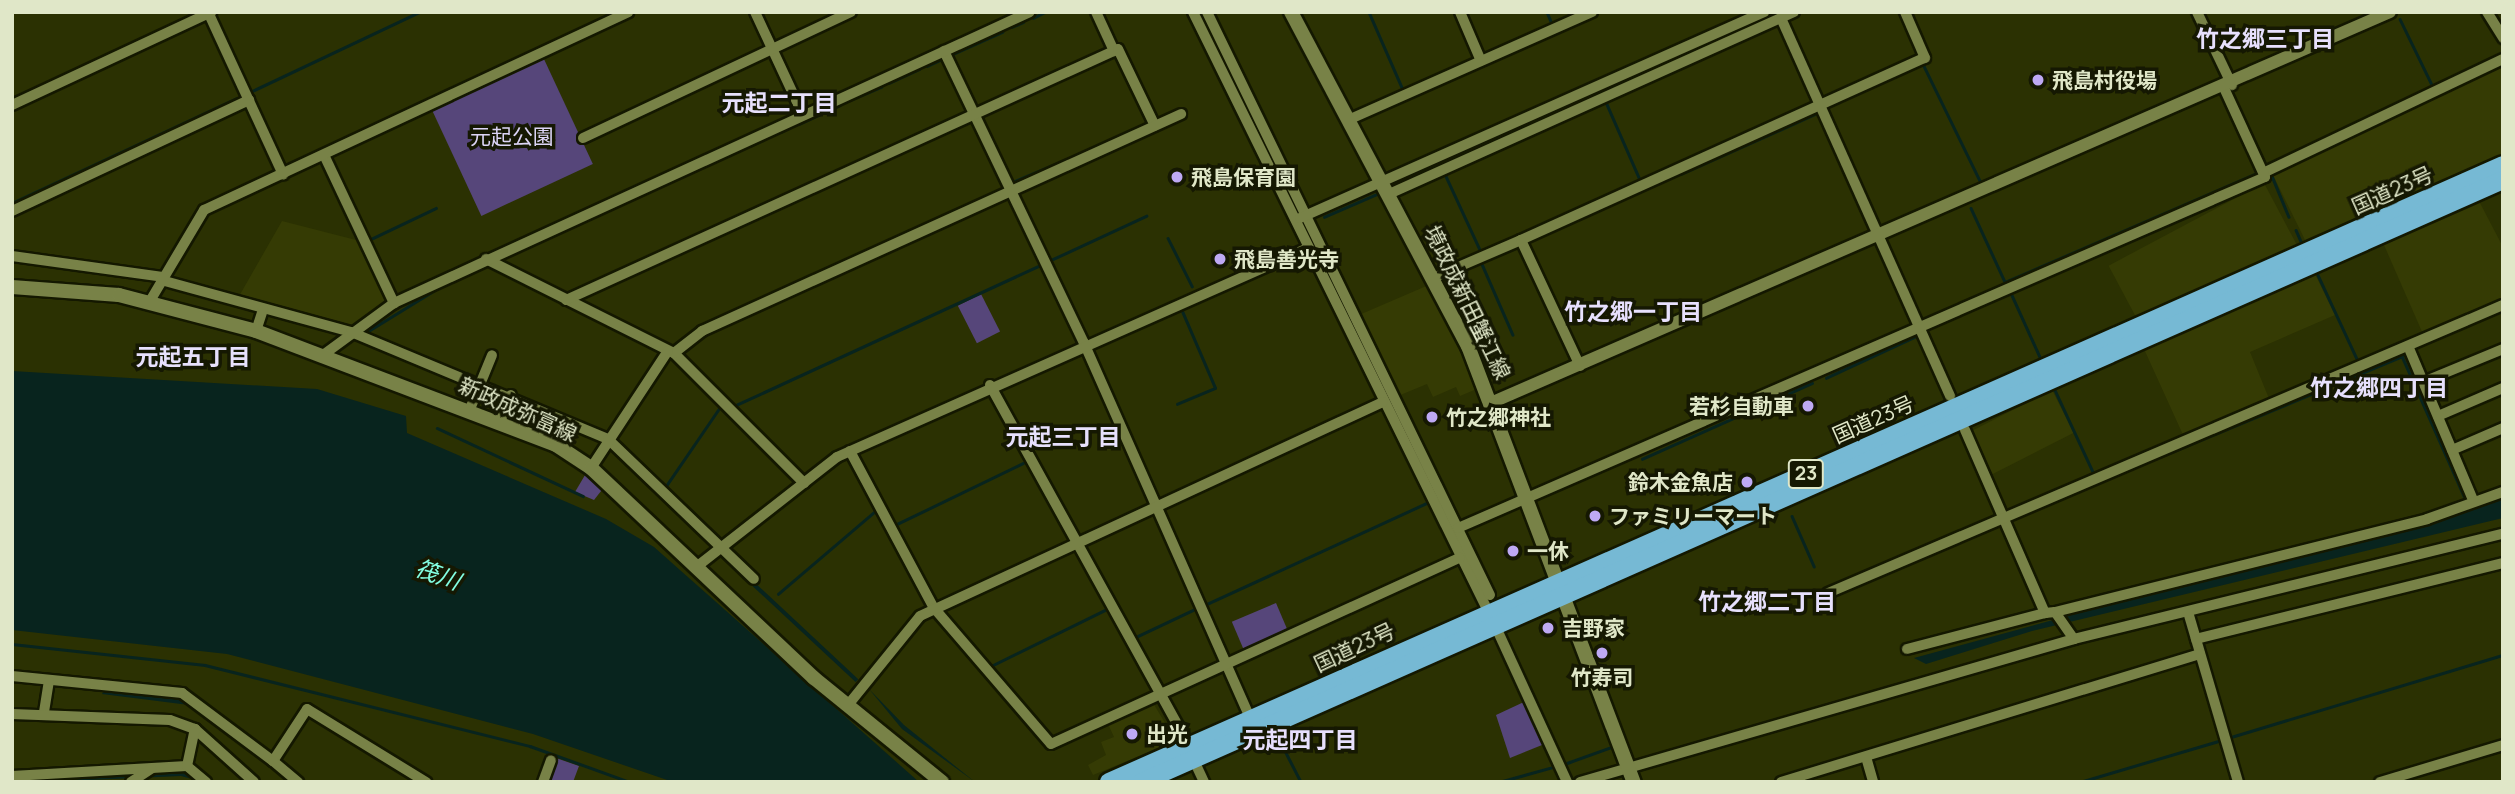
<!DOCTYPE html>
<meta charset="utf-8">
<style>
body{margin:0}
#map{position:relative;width:2515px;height:794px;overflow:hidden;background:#2b3102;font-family:Manrope,"Noto Sans JP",sans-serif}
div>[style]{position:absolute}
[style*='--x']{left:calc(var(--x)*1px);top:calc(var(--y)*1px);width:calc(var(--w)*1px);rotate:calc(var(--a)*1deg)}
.built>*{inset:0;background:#353b04;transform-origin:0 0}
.green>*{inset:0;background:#56467a;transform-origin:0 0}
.water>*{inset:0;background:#08241e;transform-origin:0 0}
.stream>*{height:2.5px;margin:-1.25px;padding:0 1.25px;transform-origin:1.25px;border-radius:1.25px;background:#08241e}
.roads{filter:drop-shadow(2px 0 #141800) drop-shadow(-2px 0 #141800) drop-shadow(0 2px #141800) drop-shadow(0 -2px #141800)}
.minor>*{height:10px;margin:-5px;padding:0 5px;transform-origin:5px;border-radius:5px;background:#788247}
.tertiary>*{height:12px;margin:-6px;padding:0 6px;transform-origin:6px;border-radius:6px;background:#788247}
.secondary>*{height:14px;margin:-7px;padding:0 7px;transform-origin:7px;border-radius:7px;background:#788247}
.trunk>*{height:18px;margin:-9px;padding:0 9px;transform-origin:9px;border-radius:9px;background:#76b9d4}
.dots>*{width:19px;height:19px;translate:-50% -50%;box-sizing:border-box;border:4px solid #151802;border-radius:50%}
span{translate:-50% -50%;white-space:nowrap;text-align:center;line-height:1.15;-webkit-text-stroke:7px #151802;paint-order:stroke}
.shield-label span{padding:2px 5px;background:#151802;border:2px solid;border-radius:5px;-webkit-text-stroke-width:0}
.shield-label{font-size:19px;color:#e0e7c8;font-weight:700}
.poi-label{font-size:21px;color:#e0e7c8;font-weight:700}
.left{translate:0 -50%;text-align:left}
.right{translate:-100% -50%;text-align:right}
.park-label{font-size:21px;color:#dcd4f6}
.street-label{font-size:21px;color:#e0e7c8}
.neighbourhood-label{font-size:23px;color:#e7e0fd;font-weight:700}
.water-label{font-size:23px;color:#83fee2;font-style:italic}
.frame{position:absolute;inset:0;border:14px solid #e0e7c8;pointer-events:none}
</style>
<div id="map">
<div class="built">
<i style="clip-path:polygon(2503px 64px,2503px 154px,2305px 240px,2272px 173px)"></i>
<i style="left:2264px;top:183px;width:69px;height:176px;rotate:62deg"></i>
<i style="clip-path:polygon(2480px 203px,2503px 247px,2503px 301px,2423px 334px,2384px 245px)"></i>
<i style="clip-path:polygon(282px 221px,356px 240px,386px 303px,349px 329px,238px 298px)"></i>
<i style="clip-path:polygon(2315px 274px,2335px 315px,2250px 352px,2270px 401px,2184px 437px,2144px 349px)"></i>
<i style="clip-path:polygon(1431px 284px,1479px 388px,1460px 396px,1456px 387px,1433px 397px,1427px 384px,1398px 396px,1359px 315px)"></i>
<i style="left:2052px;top:390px;width:48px;height:92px;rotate:63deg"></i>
<i style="clip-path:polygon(1153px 703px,1176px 741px,1093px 775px,1088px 765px,1106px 755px,1101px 742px,1114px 737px,1108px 724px)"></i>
</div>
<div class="green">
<i style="left:543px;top:57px;width:118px;height:123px;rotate:65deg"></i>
<i style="left:981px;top:294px;width:42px;height:26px;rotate:63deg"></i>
<i style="clip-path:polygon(588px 470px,605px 486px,594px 500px,575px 492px)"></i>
<i style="left:1276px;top:603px;width:30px;height:48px;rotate:67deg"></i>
<i style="clip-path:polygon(1526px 701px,1547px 743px,1510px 758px,1496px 715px)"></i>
<i style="clip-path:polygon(556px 758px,579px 766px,573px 782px,547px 782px)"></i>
</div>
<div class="water">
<i style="clip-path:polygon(1775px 12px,1786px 12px,1392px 184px)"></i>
<i style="clip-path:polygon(12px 371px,317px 389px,406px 416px,407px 433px,606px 519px,654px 547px,919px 782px,673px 782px,533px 734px,227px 654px,12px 630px)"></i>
<i style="clip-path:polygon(2503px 497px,2503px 518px,2032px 631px,1926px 664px,1914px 658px)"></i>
<i style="left:723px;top:553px;width:185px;height:4px;rotate:43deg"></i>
<i style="clip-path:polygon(105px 689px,184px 696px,291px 782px,189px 705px,102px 694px)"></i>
<i style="clip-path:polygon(869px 689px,904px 725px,975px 782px,902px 729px)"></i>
<i style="clip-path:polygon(184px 770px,203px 782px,181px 776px,45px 782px)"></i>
</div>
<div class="stream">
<i style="--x:1369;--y:12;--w:85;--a:66.4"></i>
<i style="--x:1403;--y:90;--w:72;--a:-24.4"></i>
<i style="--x:1547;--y:12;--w:13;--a:67"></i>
<i style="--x:2191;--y:12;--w:75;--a:64.8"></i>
<i style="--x:1033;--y:18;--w:13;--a:-27"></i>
<i style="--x:2400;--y:19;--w:76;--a:64.1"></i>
<i style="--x:1559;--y:21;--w:21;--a:-25"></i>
<i style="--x:1012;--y:27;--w:12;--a:-24"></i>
<i style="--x:953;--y:54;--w:54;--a:-24.2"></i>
<i style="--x:1484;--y:54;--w:23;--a:-23"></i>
<i style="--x:927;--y:66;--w:17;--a:-25"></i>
<i style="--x:1924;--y:66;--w:132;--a:64"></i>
<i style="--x:889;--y:83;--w:33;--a:-25"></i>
<i style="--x:250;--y:92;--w:187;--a:-25.3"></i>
<i style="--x:2232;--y:93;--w:77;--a:64.8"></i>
<i style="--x:12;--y:99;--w:204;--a:-25.2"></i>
<i style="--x:848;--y:101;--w:36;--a:-23"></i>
<i style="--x:1606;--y:102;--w:85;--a:66.4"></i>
<i style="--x:799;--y:124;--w:45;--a:-24.9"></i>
<i style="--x:781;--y:132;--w:11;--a:-27"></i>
<i style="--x:750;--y:146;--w:14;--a:-25"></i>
<i style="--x:1445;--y:174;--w:86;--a:65.2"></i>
<i style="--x:1681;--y:174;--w:147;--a:-24.1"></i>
<i style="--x:2272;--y:176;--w:44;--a:67.5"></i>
<i style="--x:1015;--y:181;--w:105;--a:-22.9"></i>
<i style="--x:12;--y:203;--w:248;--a:-25"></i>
<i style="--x:1971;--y:208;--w:81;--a:65.3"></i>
<i style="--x:2005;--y:282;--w:275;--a:-23.4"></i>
<i style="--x:1324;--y:217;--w:60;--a:-23.6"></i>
<i style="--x:2296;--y:230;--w:12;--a:66"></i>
<i style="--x:1168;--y:238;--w:54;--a:63.4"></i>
<i style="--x:369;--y:240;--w:74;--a:-25.5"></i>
<i style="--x:1051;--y:260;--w:105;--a:-24.9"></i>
<i style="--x:1482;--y:264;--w:77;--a:66.4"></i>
<i style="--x:2318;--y:275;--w:95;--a:65.1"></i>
<i style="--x:2011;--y:293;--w:70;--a:65.6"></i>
<i style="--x:365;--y:333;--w:82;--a:-31.6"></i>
<i style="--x:674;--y:345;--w:28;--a:-35"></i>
<i style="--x:1826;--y:378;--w:97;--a:-25"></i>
<i style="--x:2055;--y:390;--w:93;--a:65.1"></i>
<i style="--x:1177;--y:404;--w:41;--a:-22.8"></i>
<i style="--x:1215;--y:388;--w:86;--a:-113.3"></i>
<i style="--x:734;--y:406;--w:336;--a:-24.7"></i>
<i style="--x:437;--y:428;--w:161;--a:25"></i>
<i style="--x:1642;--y:459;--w:186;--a:-24.1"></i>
<i style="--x:2155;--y:459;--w:268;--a:-22.6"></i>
<i style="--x:2402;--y:356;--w:153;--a:66.1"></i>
<i style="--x:666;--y:486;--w:96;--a:-55.6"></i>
<i style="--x:1792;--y:516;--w:55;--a:66.3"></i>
<i style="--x:895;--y:525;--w:142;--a:-25.8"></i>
<i style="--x:1825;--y:588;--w:140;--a:-23.1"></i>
<i style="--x:778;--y:594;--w:126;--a:-40.5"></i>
<i style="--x:1207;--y:604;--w:242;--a:-24.7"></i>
<i style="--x:1136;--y:637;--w:68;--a:-25.4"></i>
<i style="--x:12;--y:644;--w:194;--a:6.2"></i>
<i style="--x:205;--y:665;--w:335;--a:14"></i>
<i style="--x:530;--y:746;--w:106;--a:19.8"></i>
<i style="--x:993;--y:665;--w:125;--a:-26.2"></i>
<i style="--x:2231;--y:737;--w:284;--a:-16.8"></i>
<i style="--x:1279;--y:739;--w:48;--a:62.9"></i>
<i style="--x:1567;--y:763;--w:50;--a:-19.9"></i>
<i style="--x:1499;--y:782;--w:56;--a:-15.5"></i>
<i style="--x:2080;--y:782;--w:144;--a:-16.5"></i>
</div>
<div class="roads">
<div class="minor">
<i style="--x:208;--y:12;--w:179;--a:65.2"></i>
<i style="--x:755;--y:12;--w:114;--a:65"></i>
<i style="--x:1096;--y:12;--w:43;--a:65.2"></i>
<i style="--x:1193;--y:12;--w:661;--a:63.78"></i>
<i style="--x:1207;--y:12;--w:648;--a:64.11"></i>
<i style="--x:1460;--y:12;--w:53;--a:66.8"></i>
<i style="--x:2197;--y:12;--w:81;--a:64.4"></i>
<i style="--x:2487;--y:12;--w:31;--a:58"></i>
<i style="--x:1781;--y:18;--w:414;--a:65.9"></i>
<i style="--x:944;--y:51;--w:324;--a:64.4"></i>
<i style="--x:1084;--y:343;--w:412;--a:66.1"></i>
<i style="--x:12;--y:105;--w:220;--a:-25"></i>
<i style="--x:1348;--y:120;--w:267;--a:-23.9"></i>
<i style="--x:583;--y:138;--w:296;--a:-25.2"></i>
<i style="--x:324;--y:155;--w:164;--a:64.7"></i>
<i style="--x:2265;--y:172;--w:263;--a:-25.4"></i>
<i style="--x:1389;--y:194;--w:444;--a:-24.2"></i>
<i style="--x:12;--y:211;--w:262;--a:-25.1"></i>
<i style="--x:1300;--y:218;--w:508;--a:-23.94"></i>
<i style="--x:12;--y:256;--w:152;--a:7.9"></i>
<i style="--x:486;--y:259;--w:210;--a:26.6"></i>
<i style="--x:674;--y:353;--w:184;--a:45"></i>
<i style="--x:1435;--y:277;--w:94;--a:-23.3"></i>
<i style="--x:161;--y:280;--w:197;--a:15.3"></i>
<i style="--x:351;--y:332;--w:278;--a:22.6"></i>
<i style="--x:608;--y:439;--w:202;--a:43.8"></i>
<i style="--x:566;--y:300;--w:606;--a:-24.45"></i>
<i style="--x:1118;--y:49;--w:85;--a:64.3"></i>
<i style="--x:150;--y:301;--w:106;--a:-59.3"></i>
<i style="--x:204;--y:210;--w:468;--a:-25"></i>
<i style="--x:256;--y:331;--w:23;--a:-72"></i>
<i style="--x:2408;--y:346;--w:169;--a:67.1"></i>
<i style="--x:674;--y:353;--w:36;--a:-38"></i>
<i style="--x:702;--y:331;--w:526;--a:-24.37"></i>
<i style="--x:323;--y:355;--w:88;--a:-36.2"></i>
<i style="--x:394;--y:303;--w:699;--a:-24.59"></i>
<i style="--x:1580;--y:366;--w:139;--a:-115.1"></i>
<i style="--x:1521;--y:240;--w:443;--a:-24.3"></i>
<i style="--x:1925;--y:58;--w:50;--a:-113.5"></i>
<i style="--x:2423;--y:382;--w:87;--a:-22.4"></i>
<i style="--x:990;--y:385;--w:401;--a:61.1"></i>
<i style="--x:470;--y:409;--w:58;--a:-67.8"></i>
<i style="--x:2438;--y:416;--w:71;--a:-23.3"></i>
<i style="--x:500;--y:422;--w:29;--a:-68"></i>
<i style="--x:1965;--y:430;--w:200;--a:66.4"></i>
<i style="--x:2045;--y:613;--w:10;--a:-6"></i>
<i style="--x:2055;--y:612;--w:33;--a:55"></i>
<i style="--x:2452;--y:450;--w:56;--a:-23.3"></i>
<i style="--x:850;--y:451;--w:178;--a:61.9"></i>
<i style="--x:934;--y:608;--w:179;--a:49.3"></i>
<i style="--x:1051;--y:744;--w:449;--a:-24.5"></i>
<i style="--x:591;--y:468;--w:140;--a:-56.7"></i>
<i style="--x:1458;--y:528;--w:880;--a:-23.51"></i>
<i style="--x:2265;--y:177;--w:98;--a:-114.7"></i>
<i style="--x:695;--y:568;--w:180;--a:-38"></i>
<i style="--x:837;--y:457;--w:515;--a:-23.93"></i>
<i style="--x:1828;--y:593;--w:734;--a:-23.11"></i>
<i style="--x:2055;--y:612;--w:383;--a:-14"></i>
<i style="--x:2427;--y:519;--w:81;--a:-19.6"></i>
<i style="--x:2188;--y:612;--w:177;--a:73.6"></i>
<i style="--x:1499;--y:634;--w:163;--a:65.3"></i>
<i style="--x:2196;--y:639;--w:316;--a:-13.9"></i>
<i style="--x:1907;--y:649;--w:143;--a:-14.6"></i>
<i style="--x:12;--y:676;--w:171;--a:5.7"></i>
<i style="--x:182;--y:693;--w:114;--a:36.8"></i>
<i style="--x:273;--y:761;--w:62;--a:-56.8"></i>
<i style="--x:307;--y:709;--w:140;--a:31.5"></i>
<i style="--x:848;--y:705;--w:114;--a:-51"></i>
<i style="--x:920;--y:616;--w:510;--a:-24.81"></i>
<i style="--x:44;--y:712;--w:31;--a:-81"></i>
<i style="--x:12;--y:714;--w:158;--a:2.2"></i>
<i style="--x:170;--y:720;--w:27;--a:20"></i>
<i style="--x:195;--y:729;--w:79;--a:41.9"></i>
<i style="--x:1866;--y:757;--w:26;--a:74"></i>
<i style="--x:273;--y:761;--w:33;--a:40"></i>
<i style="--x:187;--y:766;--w:25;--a:40"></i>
<i style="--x:1197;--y:767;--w:17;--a:65"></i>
<i style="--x:12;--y:776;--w:175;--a:-3.3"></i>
<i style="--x:187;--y:766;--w:38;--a:-78"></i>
<i style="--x:131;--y:782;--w:24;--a:-33"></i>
<i style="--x:543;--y:782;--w:23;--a:-70"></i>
<i style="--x:1580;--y:782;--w:514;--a:-16.14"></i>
<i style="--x:2074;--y:639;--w:442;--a:-13.8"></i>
<i style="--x:1781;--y:782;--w:438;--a:-17"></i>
<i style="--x:2380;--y:782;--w:128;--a:-16.7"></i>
</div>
<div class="tertiary">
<i style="--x:1493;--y:402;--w:978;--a:-23.5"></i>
</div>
<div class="secondary">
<i style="--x:1291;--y:12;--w:378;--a:62.1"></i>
<i style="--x:1468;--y:346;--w:467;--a:69.2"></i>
<i style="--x:12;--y:287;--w:107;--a:4.3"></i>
<i style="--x:119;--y:295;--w:142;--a:14.7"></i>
<i style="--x:256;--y:331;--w:321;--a:20.8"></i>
<i style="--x:556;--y:445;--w:42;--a:33.3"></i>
<i style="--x:591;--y:468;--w:306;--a:43.3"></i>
<i style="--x:814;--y:678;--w:165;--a:39.1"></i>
</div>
<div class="trunk">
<i style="--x:1109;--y:782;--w:1524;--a:-23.87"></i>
<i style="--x:1142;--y:782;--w:1488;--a:-23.86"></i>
</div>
</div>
<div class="dots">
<i style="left:2038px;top:80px;background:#bea9f4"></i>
<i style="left:1177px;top:177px;background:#bea9f4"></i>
<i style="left:1220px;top:259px;background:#bea9f4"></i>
<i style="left:1808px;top:406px;background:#bea9f4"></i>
<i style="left:1432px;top:417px;background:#bea9f4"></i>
<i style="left:1747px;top:482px;background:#bea9f4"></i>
<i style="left:1595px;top:516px;background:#bea9f4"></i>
<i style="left:1513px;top:551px;background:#bea9f4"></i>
<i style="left:1548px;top:628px;background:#bea9f4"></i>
<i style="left:1602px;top:653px;background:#bea9f4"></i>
<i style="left:1132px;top:734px;background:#bea9f4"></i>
</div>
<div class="shield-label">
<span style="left:1806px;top:474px">23</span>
</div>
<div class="poi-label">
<span class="left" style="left:2052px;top:80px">飛島村役場</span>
<span class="left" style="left:1191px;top:177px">飛島保育園</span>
<span class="left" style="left:1234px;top:259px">飛島善光寺</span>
<span class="right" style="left:1794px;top:406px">若杉自動車</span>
<span class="left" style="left:1446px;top:417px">竹之郷神社</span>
<span class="right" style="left:1733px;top:482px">鈴木金魚店</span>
<span class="left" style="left:1609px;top:516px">ファミリーマート</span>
<span class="left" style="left:1527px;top:551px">一休</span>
<span class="left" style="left:1562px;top:628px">吉野家</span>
<span style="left:1602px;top:677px">竹寿司</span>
<span class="left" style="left:1146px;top:734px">出光</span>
</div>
<div class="park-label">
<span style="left:512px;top:136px">元起公園</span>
</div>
<div class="street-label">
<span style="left:2392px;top:190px;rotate:-24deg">国道23号</span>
<span style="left:1468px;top:302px;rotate:64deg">境政成新田蟹江線</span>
<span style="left:518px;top:409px;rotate:24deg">新政成弥富線</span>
<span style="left:1873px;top:419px;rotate:-24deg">国道23号</span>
<span style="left:1354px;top:647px;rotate:-25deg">国道23号</span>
</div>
<div class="neighbourhood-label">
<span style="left:2265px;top:38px">竹之郷三丁目</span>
<span style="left:779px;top:102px">元起二丁目</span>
<span style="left:1633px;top:311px">竹之郷一丁目</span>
<span style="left:193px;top:356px">元起五丁目</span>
<span style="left:2379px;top:387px">竹之郷四丁目</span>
<span style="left:1063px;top:436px">元起三丁目</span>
<span style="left:1767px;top:601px">竹之郷二丁目</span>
<span style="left:1300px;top:739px">元起四丁目</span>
</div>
<div class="water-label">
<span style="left:438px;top:574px;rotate:20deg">筏川</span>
</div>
<div class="frame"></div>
</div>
